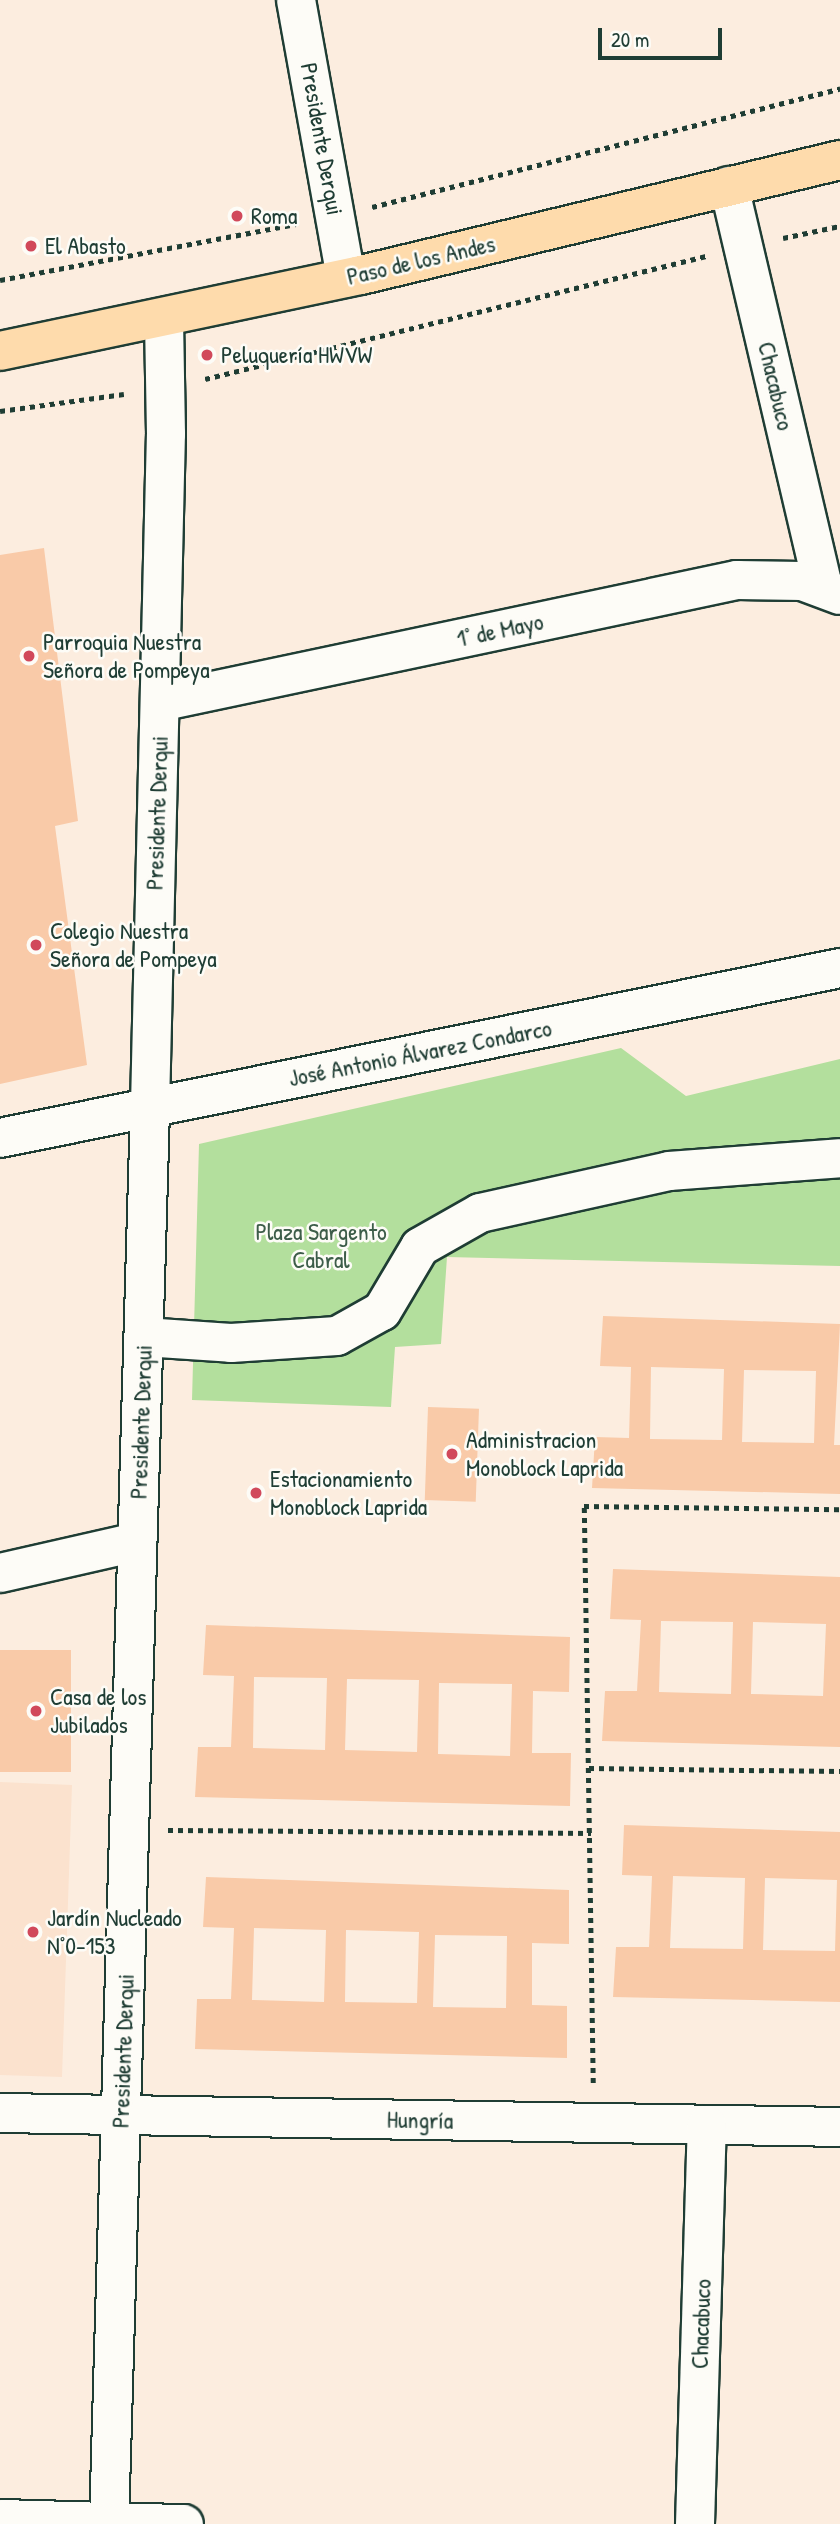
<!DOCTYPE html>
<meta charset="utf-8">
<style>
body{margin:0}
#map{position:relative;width:840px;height:2524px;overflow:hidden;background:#fceddf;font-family:"Patrick Hand",sans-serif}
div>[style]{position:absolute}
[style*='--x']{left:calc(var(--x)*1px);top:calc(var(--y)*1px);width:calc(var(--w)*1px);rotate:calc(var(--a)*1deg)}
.built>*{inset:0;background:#fbe2ce}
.green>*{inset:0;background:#b3df9d}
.building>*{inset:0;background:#f9caa8;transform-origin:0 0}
.path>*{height:4.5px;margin-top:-2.25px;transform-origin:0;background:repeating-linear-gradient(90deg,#1f3d34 0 5px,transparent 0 10px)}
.roads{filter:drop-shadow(2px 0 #1f3d34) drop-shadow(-2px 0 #1f3d34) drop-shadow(0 2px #1f3d34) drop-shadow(0 -2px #1f3d34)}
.minor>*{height:38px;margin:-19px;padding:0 19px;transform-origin:19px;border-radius:19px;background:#fdfcf7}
.major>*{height:38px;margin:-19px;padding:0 19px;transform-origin:19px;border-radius:19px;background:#fedbac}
.dots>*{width:19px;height:19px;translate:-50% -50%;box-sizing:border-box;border:4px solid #fdfcf7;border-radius:50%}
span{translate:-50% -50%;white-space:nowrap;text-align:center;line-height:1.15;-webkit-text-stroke:5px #fdfcf7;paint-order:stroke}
.street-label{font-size:24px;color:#1f3d34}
.poi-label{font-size:24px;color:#1f3d34}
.left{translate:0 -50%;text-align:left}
.park-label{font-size:24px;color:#3d5d49}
.scale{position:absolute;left:598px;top:28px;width:124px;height:32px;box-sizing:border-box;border:4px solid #1f3d34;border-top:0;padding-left:9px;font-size:21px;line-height:24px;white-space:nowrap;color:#1f3d34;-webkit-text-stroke:5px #fdfcf7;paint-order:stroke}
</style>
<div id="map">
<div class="built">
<i style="clip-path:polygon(0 1782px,72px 1785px,62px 2077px,0 2075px)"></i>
</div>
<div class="green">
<i style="clip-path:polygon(621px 1048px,686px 1096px,840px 1059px,840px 1266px,447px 1257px,441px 1344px,395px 1347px,391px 1407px,192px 1400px,199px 1144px)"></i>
</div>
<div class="building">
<i style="clip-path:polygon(44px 548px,78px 821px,55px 826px,87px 1065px,0 1084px,0 555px)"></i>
<i style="clip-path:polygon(evenodd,603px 1316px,840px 1324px,834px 1445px,840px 1445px,840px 1494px,592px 1488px,595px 1437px,629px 1438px,631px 1367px,600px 1366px,603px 1316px,651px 1367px,724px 1369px,722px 1440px,650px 1439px,651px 1367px,603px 1316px,744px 1370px,816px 1371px,814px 1443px,742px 1442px,744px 1370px)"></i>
<i style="left:428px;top:1407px;width:51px;height:93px;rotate:2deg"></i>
<i style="clip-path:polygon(evenodd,613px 1569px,840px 1577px,840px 1747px,602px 1741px,605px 1691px,637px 1691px,641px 1620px,610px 1619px,613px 1569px,661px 1621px,733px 1622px,731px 1694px,659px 1692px,661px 1621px,613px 1569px,753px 1622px,826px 1624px,823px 1696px,751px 1694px,753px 1622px)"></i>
<i style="clip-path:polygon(evenodd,206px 1625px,570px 1637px,569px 1692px,533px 1691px,532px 1753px,571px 1753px,570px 1806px,195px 1797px,198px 1747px,231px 1747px,234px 1676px,203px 1675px,206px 1625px,254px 1677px,327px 1678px,325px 1750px,253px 1748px,254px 1677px,206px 1625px,347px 1679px,419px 1680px,417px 1752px,345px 1750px,347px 1679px,206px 1625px,439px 1683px,512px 1684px,510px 1756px,438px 1754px,439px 1683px)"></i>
<i style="left:0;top:1650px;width:71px;height:122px"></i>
<i style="clip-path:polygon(evenodd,624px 1825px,840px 1832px,840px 2002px,613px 1997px,616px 1947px,649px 1947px,652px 1876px,622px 1875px,624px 1825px,673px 1876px,745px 1878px,743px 1949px,670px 1948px,673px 1876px,624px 1825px,765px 1878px,837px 1880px,835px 1951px,763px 1950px,765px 1878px)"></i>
<i style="clip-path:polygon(evenodd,206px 1877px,569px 1890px,569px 1944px,532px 1943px,532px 2005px,567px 2006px,567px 2058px,195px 2049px,197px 1999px,231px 1999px,234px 1928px,203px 1927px,206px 1877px,254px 1928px,326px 1930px,324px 2002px,252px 2000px,254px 1928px,206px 1877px,346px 1930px,419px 1932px,417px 2003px,345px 2002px,346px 1930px,206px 1877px,435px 1935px,507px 1936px,506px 2008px,433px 2007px,435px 1935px)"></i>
</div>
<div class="path">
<i style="--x:372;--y:207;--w:483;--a:-14.2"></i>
<i style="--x:783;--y:238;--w:58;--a:-11.9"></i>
<i style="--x:0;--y:280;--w:301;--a:-10.7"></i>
<i style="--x:205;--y:379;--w:516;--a:-13.79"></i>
<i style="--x:0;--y:411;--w:125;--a:-7.8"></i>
<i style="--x:589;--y:1768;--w:251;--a:0.7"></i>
<i style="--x:168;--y:1830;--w:423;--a:0.4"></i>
<i style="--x:593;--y:2083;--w:577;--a:-90.89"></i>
<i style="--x:584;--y:1506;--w:256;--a:0.7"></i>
</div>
<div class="roads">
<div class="minor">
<i style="--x:296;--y:0;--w:282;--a:79.8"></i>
<i style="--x:729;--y:186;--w:411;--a:76.8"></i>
<i style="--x:160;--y:702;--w:590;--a:-11.94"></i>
<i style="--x:737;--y:580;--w:65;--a:0.9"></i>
<i style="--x:802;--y:581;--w:40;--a:20.2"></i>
<i style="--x:0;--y:1138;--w:857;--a:-11.44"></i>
<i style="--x:144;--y:1337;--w:87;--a:3.9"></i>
<i style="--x:231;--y:1343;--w:106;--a:-3.8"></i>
<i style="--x:337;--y:1336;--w:51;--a:-29.1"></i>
<i style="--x:382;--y:1311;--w:74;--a:-59.3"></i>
<i style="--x:420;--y:1247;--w:69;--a:-29.5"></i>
<i style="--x:480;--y:1213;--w:194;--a:-12.5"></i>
<i style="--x:669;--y:1171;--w:171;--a:-4.3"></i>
<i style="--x:0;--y:1573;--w:140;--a:-12.8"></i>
<i style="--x:0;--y:2113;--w:840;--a:0.95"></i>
<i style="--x:0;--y:2519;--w:184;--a:1.6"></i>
<i style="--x:109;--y:2524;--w:1419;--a:-88.34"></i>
<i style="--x:150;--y:1106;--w:672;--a:-88.64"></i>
<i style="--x:166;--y:434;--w:115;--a:-91"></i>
<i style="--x:695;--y:2524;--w:399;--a:-88.3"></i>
</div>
<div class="major">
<i style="--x:0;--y:351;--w:369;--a:-11.9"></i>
<i style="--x:361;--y:275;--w:493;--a:-13.5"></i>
</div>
</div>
<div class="dots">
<i style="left:237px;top:216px;background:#d1495b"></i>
<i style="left:31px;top:246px;background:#d1495b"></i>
<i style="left:207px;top:355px;background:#d1495b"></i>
<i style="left:29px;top:656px;background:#d1495b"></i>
<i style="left:36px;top:945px;background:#d1495b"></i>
<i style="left:452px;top:1454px;background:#d1495b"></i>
<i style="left:256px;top:1493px;background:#d1495b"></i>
<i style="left:36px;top:1711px;background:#d1495b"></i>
<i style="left:33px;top:1932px;background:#d1495b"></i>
</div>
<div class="street-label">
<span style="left:322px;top:139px;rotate:80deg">Presidente Derqui</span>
<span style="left:421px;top:260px;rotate:-13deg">Paso de los Andes</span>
<span style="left:776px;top:386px;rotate:77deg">Chacabuco</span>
<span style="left:500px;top:630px;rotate:-12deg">1° de Mayo</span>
<span style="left:157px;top:813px;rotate:-88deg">Presidente Derqui</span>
<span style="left:420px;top:1053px;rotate:-11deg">José Antonio Álvarez Condarco</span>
<span style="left:141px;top:1422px;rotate:-88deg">Presidente Derqui</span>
<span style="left:123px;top:2051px;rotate:-88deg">Presidente Derqui</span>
<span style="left:420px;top:2120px;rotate:1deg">Hungría</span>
<span style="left:701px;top:2324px;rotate:-88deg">Chacabuco</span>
</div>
<div class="poi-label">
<span class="left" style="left:251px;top:216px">Roma</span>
<span class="left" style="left:45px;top:246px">El Abasto</span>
<span class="left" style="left:221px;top:355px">Peluquería HWVW</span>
<span class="left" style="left:43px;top:656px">Parroquia Nuestra<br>Señora de Pompeya</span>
<span class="left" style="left:50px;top:945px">Colegio Nuestra<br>Señora de Pompeya</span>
<span class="left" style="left:466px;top:1454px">Administracion<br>Monoblock Laprida</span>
<span class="left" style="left:270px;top:1493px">Estacionamiento<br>Monoblock Laprida</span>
<span class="left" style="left:50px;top:1711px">Casa de los<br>Jubilados</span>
<span class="left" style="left:47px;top:1932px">Jardín Nucleado<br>N°0-153</span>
</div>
<div class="park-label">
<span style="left:321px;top:1246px">Plaza Sargento<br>Cabral</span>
</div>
<div class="scale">20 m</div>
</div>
